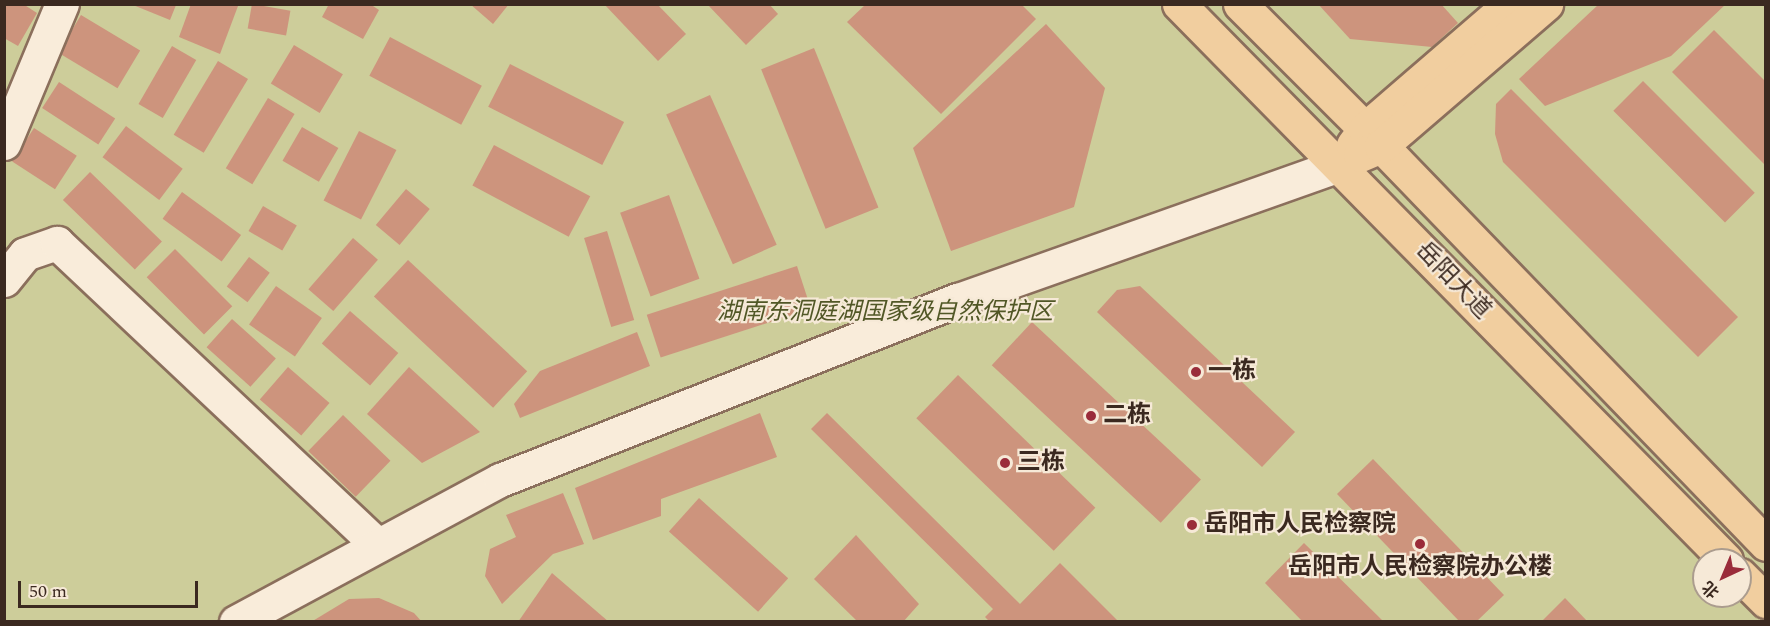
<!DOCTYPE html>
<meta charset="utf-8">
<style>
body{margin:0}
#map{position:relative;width:1770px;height:626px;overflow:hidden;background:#efdec7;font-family:Spectral,"Noto Sans SC",serif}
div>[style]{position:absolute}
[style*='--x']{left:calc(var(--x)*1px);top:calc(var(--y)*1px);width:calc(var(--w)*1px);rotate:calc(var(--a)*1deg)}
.green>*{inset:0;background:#cdcd9a}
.building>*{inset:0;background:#cd947d;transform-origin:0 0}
.roads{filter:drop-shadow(2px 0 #8b6f5c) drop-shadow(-2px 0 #8b6f5c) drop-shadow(0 2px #8b6f5c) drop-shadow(0 -2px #8b6f5c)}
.minor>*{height:33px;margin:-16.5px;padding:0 16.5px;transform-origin:16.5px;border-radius:16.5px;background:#f9ecda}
.major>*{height:33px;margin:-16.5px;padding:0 16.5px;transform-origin:16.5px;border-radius:16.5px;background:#f1ce9f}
.dots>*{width:16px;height:16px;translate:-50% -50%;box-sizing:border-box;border:3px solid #f6e9d7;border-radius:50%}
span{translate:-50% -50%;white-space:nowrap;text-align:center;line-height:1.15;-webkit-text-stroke:4.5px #f6e9d7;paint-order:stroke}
.street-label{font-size:24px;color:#3b2920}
.park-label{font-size:24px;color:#515726;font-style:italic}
.poi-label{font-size:24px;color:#3b2920;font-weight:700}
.left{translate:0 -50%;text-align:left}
.frame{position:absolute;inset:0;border:6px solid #3b2920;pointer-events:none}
.north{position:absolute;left:1692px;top:548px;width:60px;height:60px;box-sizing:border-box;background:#f6e9d7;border:2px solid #ab9c8e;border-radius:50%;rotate:224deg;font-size:16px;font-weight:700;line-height:24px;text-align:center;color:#3b2920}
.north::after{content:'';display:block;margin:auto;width:21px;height:27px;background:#9a2c3a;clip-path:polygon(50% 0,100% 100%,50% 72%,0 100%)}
.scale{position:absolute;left:18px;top:581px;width:180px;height:27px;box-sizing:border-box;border:3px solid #3b2920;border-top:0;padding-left:8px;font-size:18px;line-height:21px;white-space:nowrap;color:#3b2920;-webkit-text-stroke:4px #f6e9d7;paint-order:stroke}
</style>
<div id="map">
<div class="green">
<i style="clip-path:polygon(evenodd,4px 5px,1765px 5px,1765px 621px,5px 621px,4px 5px,1704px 560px,1740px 560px,1740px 596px,1704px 596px,1704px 560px)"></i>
</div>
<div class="building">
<i style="clip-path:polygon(4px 4px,23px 4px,37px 13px,18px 46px,4px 38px)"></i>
<i style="clip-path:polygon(191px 4px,238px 6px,220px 54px,179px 37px)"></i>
<i style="left:252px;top:4px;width:39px;height:25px;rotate:10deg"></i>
<i style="clip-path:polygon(329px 4px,370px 4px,379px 10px,363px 39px,322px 17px)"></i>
<i style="clip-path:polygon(470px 4px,509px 4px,493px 24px)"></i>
<i style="clip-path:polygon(604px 4px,657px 4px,686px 34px,658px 61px)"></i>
<i style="clip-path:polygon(707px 4px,769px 4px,778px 14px,746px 45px)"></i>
<i style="clip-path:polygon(1318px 4px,1441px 4px,1458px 23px,1432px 47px,1350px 39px)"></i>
<i style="clip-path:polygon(1599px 4px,1726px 4px,1671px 56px,1545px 106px,1519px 79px)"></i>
<i style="clip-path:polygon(133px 5px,176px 5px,170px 20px)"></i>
<i style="clip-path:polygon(865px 5px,1022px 5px,1036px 19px,941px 114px,847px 22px)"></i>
<i style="left:81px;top:15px;width:69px;height:44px;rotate:31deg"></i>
<i style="clip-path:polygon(1046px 24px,1105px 88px,1074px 207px,951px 251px,913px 148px)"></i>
<i style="clip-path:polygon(1714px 30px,1766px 82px,1766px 166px,1672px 72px)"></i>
<i style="left:390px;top:37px;width:104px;height:44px;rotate:28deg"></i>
<i style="left:294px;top:45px;width:57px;height:45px;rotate:31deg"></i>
<i style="left:172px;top:46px;width:28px;height:67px;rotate:30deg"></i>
<i style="left:814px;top:48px;width:172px;height:57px;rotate:68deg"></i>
<i style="left:218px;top:61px;width:35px;height:86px;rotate:31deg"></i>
<i style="left:510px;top:64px;width:128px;height:48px;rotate:27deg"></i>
<i style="left:1643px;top:81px;width:158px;height:42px;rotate:45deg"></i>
<i style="left:59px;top:82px;width:67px;height:31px;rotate:33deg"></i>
<i style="clip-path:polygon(1511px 89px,1738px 317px,1698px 357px,1503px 162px,1495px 134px,1496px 104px)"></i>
<i style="left:710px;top:95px;width:164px;height:48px;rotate:66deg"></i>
<i style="left:268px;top:98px;width:31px;height:82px;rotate:31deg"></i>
<i style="left:126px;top:126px;width:71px;height:39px;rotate:37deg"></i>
<i style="left:302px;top:127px;width:42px;height:39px;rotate:30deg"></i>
<i style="left:34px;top:128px;width:51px;height:40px;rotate:33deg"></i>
<i style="left:359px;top:131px;width:42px;height:78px;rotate:27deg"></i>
<i style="left:494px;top:145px;width:109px;height:46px;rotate:28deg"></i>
<i style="left:90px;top:172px;width:100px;height:39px;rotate:44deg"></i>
<i style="left:406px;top:189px;width:31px;height:47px;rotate:40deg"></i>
<i style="left:182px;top:192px;width:73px;height:33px;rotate:36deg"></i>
<i style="left:669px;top:195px;width:89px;height:52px;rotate:70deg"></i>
<i style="left:263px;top:206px;width:39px;height:29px;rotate:30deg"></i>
<i style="left:607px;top:231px;width:93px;height:24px;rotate:73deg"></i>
<i style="left:353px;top:238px;width:33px;height:68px;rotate:41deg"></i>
<i style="left:175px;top:249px;width:81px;height:40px;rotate:45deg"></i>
<i style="left:249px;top:257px;width:26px;height:37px;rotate:37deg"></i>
<i style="left:408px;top:260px;width:163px;height:50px;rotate:43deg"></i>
<i style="left:797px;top:266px;width:45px;height:158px;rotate:72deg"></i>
<i style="left:276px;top:286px;width:56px;height:47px;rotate:35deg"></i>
<i style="clip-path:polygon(1140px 286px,1295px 432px,1262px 467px,1097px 312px,1117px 290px)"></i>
<i style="left:350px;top:311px;width:64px;height:43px;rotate:41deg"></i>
<i style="left:232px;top:319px;width:59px;height:38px;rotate:42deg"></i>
<i style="left:1032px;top:322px;width:231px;height:59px;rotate:43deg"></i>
<i style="clip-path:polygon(637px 332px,650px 366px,520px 418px,514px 404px,540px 371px)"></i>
<i style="left:288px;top:367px;width:55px;height:43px;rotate:41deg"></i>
<i style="clip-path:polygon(409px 367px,480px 432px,422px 463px,367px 414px)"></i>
<i style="left:958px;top:375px;width:191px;height:60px;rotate:44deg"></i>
<i style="clip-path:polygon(760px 413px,777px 457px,661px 499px,661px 516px,593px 540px,575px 488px)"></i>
<i style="clip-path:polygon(827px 413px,1020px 604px,1060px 563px,1119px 622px,990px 622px,985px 617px,993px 609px,811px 429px)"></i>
<i style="left:343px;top:415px;width:66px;height:50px;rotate:44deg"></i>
<i style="clip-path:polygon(1373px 459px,1504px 595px,1476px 622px,1460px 622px,1337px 494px)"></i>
<i style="clip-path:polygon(563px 493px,584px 544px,553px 554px,502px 604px,485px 576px,490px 549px,516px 537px,506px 515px)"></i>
<i style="left:699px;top:498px;width:120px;height:45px;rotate:42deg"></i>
<i style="clip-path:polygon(856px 535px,919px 604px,903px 622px,858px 622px,814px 579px)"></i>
<i style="clip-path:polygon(1304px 543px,1384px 622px,1303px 622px,1265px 583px)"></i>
<i style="clip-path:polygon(552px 573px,609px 622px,518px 622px)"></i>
<i style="clip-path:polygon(379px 598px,414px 613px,422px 622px,311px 622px,349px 599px)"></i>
<i style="clip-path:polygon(1565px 598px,1588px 622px,1541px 622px)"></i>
</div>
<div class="roads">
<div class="minor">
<i style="--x:4;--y:143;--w:151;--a:-67.4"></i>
<i style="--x:4;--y:280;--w:33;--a:-51"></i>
<i style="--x:25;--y:254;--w:34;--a:-19"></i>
<i style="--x:57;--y:243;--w:440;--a:43.3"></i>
<i style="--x:236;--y:622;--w:300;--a:-28.3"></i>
<i style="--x:500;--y:480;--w:492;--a:-21.5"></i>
<i style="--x:958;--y:300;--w:404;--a:-19.5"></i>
</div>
<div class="major">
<i style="--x:1179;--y:4;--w:780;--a:45.47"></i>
<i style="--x:1240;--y:4;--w:177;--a:45"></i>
<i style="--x:1365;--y:129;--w:577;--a:45.98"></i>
<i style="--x:1353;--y:145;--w:20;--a:-53"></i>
<i style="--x:1365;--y:129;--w:191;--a:-40.8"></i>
<i style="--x:1360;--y:155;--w:23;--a:-23"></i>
<i style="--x:1381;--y:146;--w:218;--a:-40.7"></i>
<i style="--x:1740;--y:575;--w:37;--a:45"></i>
</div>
</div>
<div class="dots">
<i style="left:1196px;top:372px;background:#9a2c3a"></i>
<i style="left:1091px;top:416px;background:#9a2c3a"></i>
<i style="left:1005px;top:463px;background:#9a2c3a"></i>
<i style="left:1192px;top:525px;background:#9a2c3a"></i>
<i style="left:1420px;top:544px;background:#9a2c3a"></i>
</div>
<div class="street-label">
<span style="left:1453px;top:281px;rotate:46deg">岳阳大道</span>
</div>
<div class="park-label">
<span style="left:885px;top:313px">湖南东洞庭湖国家级自然保护区</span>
</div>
<div class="poi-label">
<span class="left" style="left:1208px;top:372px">一栋</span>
<span class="left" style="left:1103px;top:416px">二栋</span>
<span class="left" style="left:1017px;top:463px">三栋</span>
<span class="left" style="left:1204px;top:525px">岳阳市人民检察院</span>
<span style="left:1420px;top:568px">岳阳市人民检察院办公楼</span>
</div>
<div class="frame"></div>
<div class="north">北</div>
<div class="scale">50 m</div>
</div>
